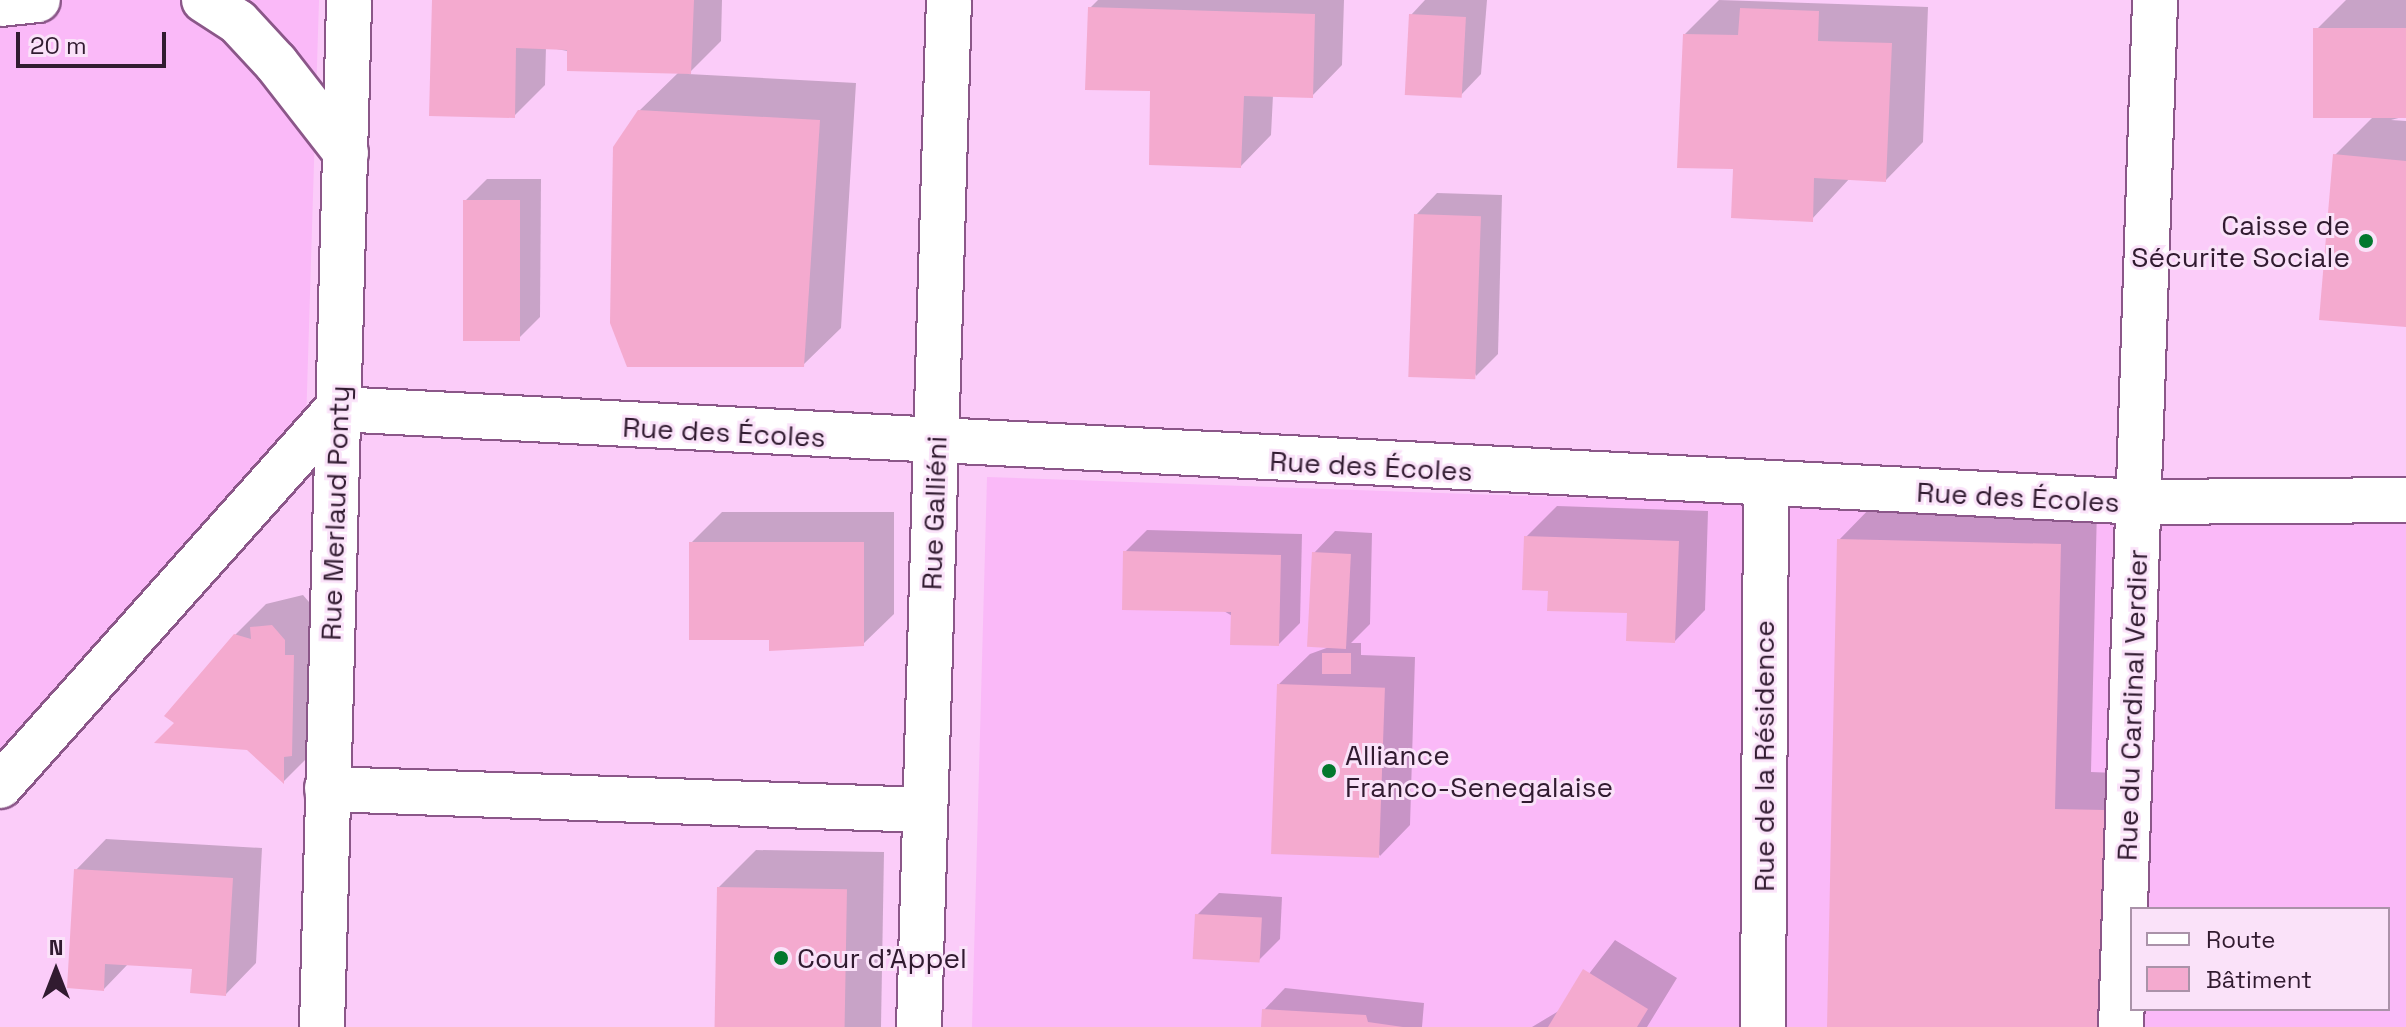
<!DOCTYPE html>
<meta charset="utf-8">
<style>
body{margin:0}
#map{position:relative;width:2406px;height:1027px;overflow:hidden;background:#fbccf9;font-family:"Space Grotesk",sans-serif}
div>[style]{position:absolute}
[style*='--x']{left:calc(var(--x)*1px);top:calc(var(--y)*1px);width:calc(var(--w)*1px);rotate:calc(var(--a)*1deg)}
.built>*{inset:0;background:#fab9f8}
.shadow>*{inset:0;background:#0003}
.building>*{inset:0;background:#f4aacf;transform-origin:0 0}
.roads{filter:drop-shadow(2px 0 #8b5789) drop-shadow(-2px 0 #8b5789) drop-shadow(0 2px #8b5789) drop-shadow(0 -2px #8b5789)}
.minor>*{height:44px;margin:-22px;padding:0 22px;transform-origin:22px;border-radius:22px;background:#fff}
.dots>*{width:22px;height:22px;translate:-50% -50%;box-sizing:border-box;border:4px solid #fae2f9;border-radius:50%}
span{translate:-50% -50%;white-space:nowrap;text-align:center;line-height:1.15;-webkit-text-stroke:6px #fae2f9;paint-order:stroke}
.poi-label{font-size:28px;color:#311b30}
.right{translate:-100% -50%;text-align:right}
.left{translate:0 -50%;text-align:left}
.street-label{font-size:28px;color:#311b30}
.legend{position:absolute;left:2130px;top:907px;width:260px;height:104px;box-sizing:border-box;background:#fae2f9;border:2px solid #aa92a9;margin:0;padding:10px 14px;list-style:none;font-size:24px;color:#311b30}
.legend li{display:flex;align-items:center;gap:16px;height:40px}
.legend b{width:40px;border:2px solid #aa92a9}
.north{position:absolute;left:16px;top:931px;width:80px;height:80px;-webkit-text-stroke:6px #fae2f9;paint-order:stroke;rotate:0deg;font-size:22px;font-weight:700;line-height:32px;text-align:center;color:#311b30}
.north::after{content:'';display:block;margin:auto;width:28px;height:36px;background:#311b30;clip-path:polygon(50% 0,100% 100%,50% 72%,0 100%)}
.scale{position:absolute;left:16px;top:32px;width:150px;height:36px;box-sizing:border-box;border:4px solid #311b30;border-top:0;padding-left:10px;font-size:24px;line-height:28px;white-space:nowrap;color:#311b30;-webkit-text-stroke:6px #fae2f9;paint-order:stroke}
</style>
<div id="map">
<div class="built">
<i style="clip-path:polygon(0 0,319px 0,306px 424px,0 759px)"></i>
<i style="clip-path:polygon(evenodd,987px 477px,2182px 519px,2406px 517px,2406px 1027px,972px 1027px,987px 477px,2132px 909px,2388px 909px,2388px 1009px,2132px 1009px,2132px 909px)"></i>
</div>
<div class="shadow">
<i style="clip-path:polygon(434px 0,722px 0,721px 41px,688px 74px,856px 83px,841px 328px,803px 365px,639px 111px,679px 72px,546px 47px,545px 85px,514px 116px)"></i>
<i style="clip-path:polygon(1098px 0,1344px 0,1342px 65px,1312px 96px,1273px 95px,1271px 135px,1241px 166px,1152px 90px,1090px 8px)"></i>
<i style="clip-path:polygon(1425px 0,1487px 0,1481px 74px,1460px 96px,1411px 15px)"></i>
<i style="clip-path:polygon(1719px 0,1928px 7px,1923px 142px,1886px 180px,1850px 178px,1812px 219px,1735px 167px,1685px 34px)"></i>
<i style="clip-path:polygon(2346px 0,2406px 0,2406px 116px,2391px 120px,2406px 121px,2406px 325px,2335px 155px,2373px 117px,2315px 31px)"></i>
<i style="clip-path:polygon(487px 179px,541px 179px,540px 317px,518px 339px,465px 201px)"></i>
<i style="clip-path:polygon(1437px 193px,1502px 195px,1498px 354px,1476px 376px,1416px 215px)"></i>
<i style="clip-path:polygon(1876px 502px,2097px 507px,2091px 772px,2141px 774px,2135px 1027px,1828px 1027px,1839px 540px)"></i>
<i style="clip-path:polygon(1557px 506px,1708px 511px,1705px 610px,1675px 641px,1629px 611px,1526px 537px)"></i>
<i style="clip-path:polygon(722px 512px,894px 512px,894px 614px,863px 644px,771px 638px,691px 543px)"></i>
<i style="clip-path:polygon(1147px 530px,1302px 534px,1300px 623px,1279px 644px,1125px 552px)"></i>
<i style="clip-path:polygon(1335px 531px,1372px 533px,1370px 624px,1351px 643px,1361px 643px,1361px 655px,1415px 657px,1410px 825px,1380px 856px,1279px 684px,1310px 654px,1332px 646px,1314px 553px)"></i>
<i style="clip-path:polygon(303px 595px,315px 609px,314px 751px,284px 781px,248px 748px,177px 722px,235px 635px,266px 604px)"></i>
<i style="clip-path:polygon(106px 839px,262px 848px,256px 963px,226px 994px,194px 967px,129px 963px,104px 989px,76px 870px)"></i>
<i style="clip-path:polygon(756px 850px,884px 852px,881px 1027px,717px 1027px,719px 887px)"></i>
<i style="clip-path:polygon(1219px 893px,1282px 897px,1280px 939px,1258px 961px,1197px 915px)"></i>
<i style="clip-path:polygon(1615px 940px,1677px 978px,1647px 1027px,1532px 1027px,1562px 1009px)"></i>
<i style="clip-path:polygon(1285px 988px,1424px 1003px,1422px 1027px,1263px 1027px,1264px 1010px)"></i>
</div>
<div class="building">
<i style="clip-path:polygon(432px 0,694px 0,691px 74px,567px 71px,567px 50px,516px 48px,515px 118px,429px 116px)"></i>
<i style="clip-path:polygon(1088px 7px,1315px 14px,1313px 98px,1244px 96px,1241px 168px,1149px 165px,1150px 91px,1085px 90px)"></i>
<i style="clip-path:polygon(1740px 8px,1819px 11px,1818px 41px,1892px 43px,1886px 182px,1814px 178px,1813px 222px,1731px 218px,1733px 169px,1677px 168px,1683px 34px,1738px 35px)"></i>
<i style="left:1409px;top:14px;width:57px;height:81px;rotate:3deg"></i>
<i style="left:2406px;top:28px;width:90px;height:93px;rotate:90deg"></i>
<i style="clip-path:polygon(638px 110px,820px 120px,804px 367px,627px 367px,610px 323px,613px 147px)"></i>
<i style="clip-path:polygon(2333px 154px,2406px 161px,2406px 327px,2319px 320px)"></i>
<i style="left:463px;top:200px;width:57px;height:141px"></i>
<i style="left:1414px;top:214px;width:67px;height:163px;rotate:2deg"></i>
<i style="clip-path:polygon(1524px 536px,1679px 541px,1675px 643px,1626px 641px,1627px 613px,1547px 611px,1548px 591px,1522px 590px)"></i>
<i style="clip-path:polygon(1837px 539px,2061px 544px,2055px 809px,2105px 810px,2099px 1027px,1827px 1027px)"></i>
<i style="clip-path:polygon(689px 542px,864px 542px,864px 646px,769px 651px,769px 640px,689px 640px)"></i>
<i style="clip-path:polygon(1123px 551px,1281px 555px,1279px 646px,1230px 645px,1231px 612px,1122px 610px)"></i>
<i style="left:1312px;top:552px;width:39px;height:95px;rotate:3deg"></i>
<i style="clip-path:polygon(272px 625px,285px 640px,285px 655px,294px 655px,292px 756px,284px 757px,284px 784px,247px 750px,154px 743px,174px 723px,164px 716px,234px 634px,251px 639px,250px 627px)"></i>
<i style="left:1322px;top:653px;width:29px;height:21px"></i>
<i style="left:1277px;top:684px;width:108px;height:170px;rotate:2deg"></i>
<i style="clip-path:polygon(74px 869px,233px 878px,226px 996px,190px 993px,192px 969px,105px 964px,104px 991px,67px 988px)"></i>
<i style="left:717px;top:887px;width:130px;height:140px;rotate:1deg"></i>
<i style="left:1195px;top:914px;width:67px;height:45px;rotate:3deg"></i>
<i style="clip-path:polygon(1583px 969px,1648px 1009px,1637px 1027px,1548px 1027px)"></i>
<i style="clip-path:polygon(1262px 1009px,1366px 1015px,1368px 1022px,1403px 1027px,1261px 1027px)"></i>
</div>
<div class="roads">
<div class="minor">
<i style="--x:204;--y:0;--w:40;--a:32.9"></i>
<i style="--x:238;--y:22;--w:56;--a:47.2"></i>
<i style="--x:276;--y:63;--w:114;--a:52.1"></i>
<i style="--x:0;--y:4;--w:38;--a:-6"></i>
<i style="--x:337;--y:409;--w:1804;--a:2.95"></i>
<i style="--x:2139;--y:502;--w:267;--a:-0.4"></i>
<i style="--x:0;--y:786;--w:506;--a:-48.21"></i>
<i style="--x:327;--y:789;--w:598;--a:2.01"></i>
<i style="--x:322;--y:1027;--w:1027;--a:-88.49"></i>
<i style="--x:919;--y:1027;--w:1027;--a:-88.33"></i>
<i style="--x:1763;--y:1027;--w:541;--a:-89.68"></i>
<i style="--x:2121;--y:1027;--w:1028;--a:-88.1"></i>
</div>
</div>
<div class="dots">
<i style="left:2366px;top:241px;background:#03782e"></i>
<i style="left:1329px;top:771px;background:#03782e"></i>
<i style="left:781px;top:958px;background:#03782e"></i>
</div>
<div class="poi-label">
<span class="right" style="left:2350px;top:241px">Caisse de<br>Sécurite Sociale</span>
<span class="left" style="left:1345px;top:771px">Alliance<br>Franco-Senegalaise</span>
<span class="left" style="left:797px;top:958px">Cour d'Appel</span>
</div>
<div class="street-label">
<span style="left:724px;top:432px;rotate:3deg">Rue des Écoles</span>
<span style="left:1371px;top:466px;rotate:3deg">Rue des Écoles</span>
<span style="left:2018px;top:497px;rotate:3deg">Rue des Écoles</span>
<span style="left:335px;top:513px;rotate:-88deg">Rue Merlaud Ponty</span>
<span style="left:934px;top:513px;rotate:-88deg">Rue Galliéni</span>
<span style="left:2132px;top:705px;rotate:-88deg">Rue du Cardinal Verdier</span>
<span style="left:1764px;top:756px;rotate:-90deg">Rue de la Résidence</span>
</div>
<ul class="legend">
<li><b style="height:10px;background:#fff"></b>Route</li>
<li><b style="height:22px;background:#f4aacf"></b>Bâtiment</li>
</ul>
<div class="north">N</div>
<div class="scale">20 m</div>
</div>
